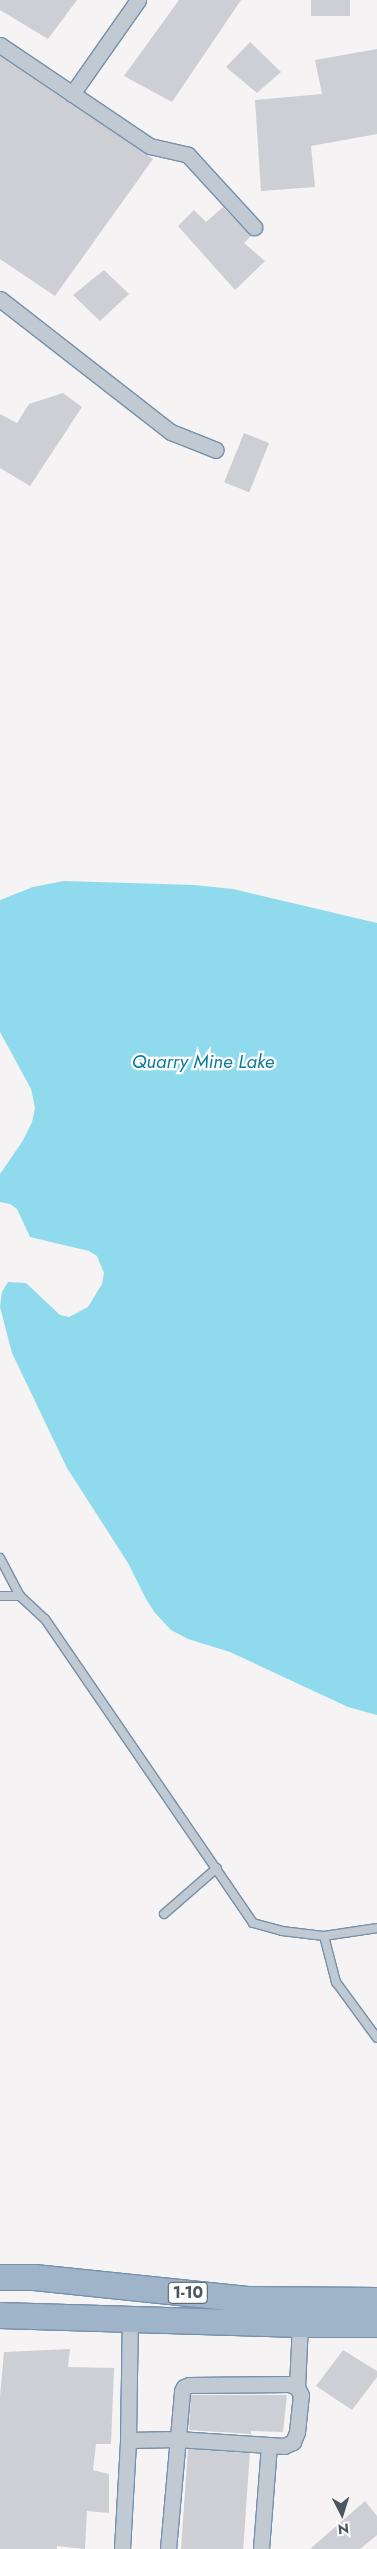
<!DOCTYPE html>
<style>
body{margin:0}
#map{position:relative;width:377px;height:2549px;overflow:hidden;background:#f5f3f3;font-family:Jost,sans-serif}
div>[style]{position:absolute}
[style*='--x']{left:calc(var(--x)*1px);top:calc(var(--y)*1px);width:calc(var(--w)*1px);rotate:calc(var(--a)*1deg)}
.water>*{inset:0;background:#90daee}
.building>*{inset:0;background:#cdcfd5;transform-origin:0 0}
.roads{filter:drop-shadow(1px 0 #7690ad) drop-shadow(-1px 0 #7690ad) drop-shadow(0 1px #7690ad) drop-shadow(0 -1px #7690ad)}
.service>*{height:8px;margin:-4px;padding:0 4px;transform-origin:4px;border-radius:4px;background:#c1cad2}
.minor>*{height:15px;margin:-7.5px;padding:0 7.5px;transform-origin:7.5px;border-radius:7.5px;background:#c1cad2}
.trunk>*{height:25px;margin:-12.5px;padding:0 12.5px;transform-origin:12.5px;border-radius:12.5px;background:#9fb4c9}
span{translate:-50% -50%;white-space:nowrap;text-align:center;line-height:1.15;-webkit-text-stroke:4.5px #fff;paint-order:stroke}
.shield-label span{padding:1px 4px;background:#fff;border:1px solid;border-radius:4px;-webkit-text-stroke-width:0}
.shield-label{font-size:16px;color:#4a5661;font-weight:700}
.water-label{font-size:19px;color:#0c7c9b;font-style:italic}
.north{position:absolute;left:317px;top:2489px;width:50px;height:50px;-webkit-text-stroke:4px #fff;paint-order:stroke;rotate:175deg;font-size:14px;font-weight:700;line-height:20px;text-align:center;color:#4a5661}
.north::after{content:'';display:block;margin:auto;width:18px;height:22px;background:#4a5661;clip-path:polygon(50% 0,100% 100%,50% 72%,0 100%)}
</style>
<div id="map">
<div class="water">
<i style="clip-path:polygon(64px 881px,194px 885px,233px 889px,377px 923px,377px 1715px,348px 1707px,230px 1652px,188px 1639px,171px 1630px,155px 1613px,146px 1599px,128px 1563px,67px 1468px,12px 1353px,0 1307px,2px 1292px,8px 1282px,26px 1283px,60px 1315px,69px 1317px,88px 1307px,102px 1284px,104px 1273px,97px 1256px,89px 1251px,30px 1237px,17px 1209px,10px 1204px,0 1202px,0 1174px,22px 1142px,32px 1122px,35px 1108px,31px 1089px,0 1032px,0 900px,33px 887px)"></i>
</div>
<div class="building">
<i style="clip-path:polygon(0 0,77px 0,48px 39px,0 10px)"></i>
<i style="clip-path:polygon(179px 0,241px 0,172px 102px,124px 76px)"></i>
<i style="left:311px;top:0;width:39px;height:16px"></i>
<i style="clip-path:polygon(250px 42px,281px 72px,257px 93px,226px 67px)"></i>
<i style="clip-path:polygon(377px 49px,377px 134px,311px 146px,315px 187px,261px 191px,255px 100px,322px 94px,315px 60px)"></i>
<i style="clip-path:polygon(0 56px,153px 159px,55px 296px,0 259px)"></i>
<i style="clip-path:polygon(223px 207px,251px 236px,244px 243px,265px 261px,235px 290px,178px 226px,194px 210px,206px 222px)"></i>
<i style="clip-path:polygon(104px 270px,129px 294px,100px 321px,73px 295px)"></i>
<i style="clip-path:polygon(63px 393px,82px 407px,30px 486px,0 468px,0 414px,17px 423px,29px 404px)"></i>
<i style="left:244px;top:433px;width:27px;height:53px;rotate:22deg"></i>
<i style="clip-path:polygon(70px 2349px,68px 2367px,114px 2368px,111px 2444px,96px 2444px,93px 2470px,109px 2474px,109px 2513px,87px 2511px,85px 2549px,57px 2546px,57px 2549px,0 2549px,0 2397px,4px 2352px)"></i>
<i style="clip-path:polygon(343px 2350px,377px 2371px,377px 2377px,352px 2410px,316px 2386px)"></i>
<i style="clip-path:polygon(191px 2395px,287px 2395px,283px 2432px,251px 2431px,251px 2434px,189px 2430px)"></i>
<i style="left:188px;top:2449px;width:62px;height:100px;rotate:4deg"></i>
<i style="clip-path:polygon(365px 2501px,377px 2516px,377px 2535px,360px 2549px,310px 2549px)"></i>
</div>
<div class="roads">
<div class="service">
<i style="--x:0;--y:1558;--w:43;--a:62.2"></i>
<i style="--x:0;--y:1596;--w:20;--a:0"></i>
<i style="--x:20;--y:1596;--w:34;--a:43"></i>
<i style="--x:45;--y:1619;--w:368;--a:55.6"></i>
<i style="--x:253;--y:1923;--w:30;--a:15"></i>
<i style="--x:282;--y:1931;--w:42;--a:6.8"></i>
<i style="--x:324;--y:1936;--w:54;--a:-8.6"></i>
<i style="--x:164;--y:1914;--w:70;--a:-41"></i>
<i style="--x:324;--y:1936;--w:48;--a:75.4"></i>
<i style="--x:336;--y:1982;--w:69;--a:53.8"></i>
</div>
<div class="minor">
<i style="--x:0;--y:45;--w:181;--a:34"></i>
<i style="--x:150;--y:146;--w:39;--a:13"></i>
<i style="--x:188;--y:155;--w:98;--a:47.5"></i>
<i style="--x:72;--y:94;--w:115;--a:-54.9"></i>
<i style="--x:0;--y:299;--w:217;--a:37.9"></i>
<i style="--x:171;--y:432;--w:48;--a:21.8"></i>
<i style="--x:128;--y:2440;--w:49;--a:-1.2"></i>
<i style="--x:177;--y:2439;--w:92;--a:3.7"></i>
<i style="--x:269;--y:2445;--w:104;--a:94.4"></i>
<i style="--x:269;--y:2445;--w:15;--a:4"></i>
<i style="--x:284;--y:2446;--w:10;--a:-24"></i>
<i style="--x:293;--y:2442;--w:11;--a:-68"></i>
<i style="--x:297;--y:2432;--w:37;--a:-84"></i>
<i style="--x:301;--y:2395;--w:9;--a:-117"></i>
<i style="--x:122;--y:2549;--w:109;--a:-86.8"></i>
<i style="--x:128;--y:2440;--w:123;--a:-89.1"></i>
<i style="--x:168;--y:2549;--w:159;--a:-84.9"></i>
<i style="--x:182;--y:2391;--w:4;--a:-63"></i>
<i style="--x:184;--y:2387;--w:5;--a:-22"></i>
<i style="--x:189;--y:2385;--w:100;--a:-0.6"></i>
<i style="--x:289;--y:2384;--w:9;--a:21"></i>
<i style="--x:297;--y:2387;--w:63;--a:-87.3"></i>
</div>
<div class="trunk">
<i style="--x:0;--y:2277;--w:34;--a:0"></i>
<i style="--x:34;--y:2277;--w:214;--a:5.9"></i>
<i style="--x:247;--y:2299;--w:130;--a:0.4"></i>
<i style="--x:0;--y:2315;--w:300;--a:1.7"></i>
<i style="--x:300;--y:2324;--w:77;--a:0"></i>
</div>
</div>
<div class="shield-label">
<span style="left:188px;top:2293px">1-10</span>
</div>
<div class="water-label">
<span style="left:203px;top:1062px">Quarry Mine Lake</span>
</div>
<div class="north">N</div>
</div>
